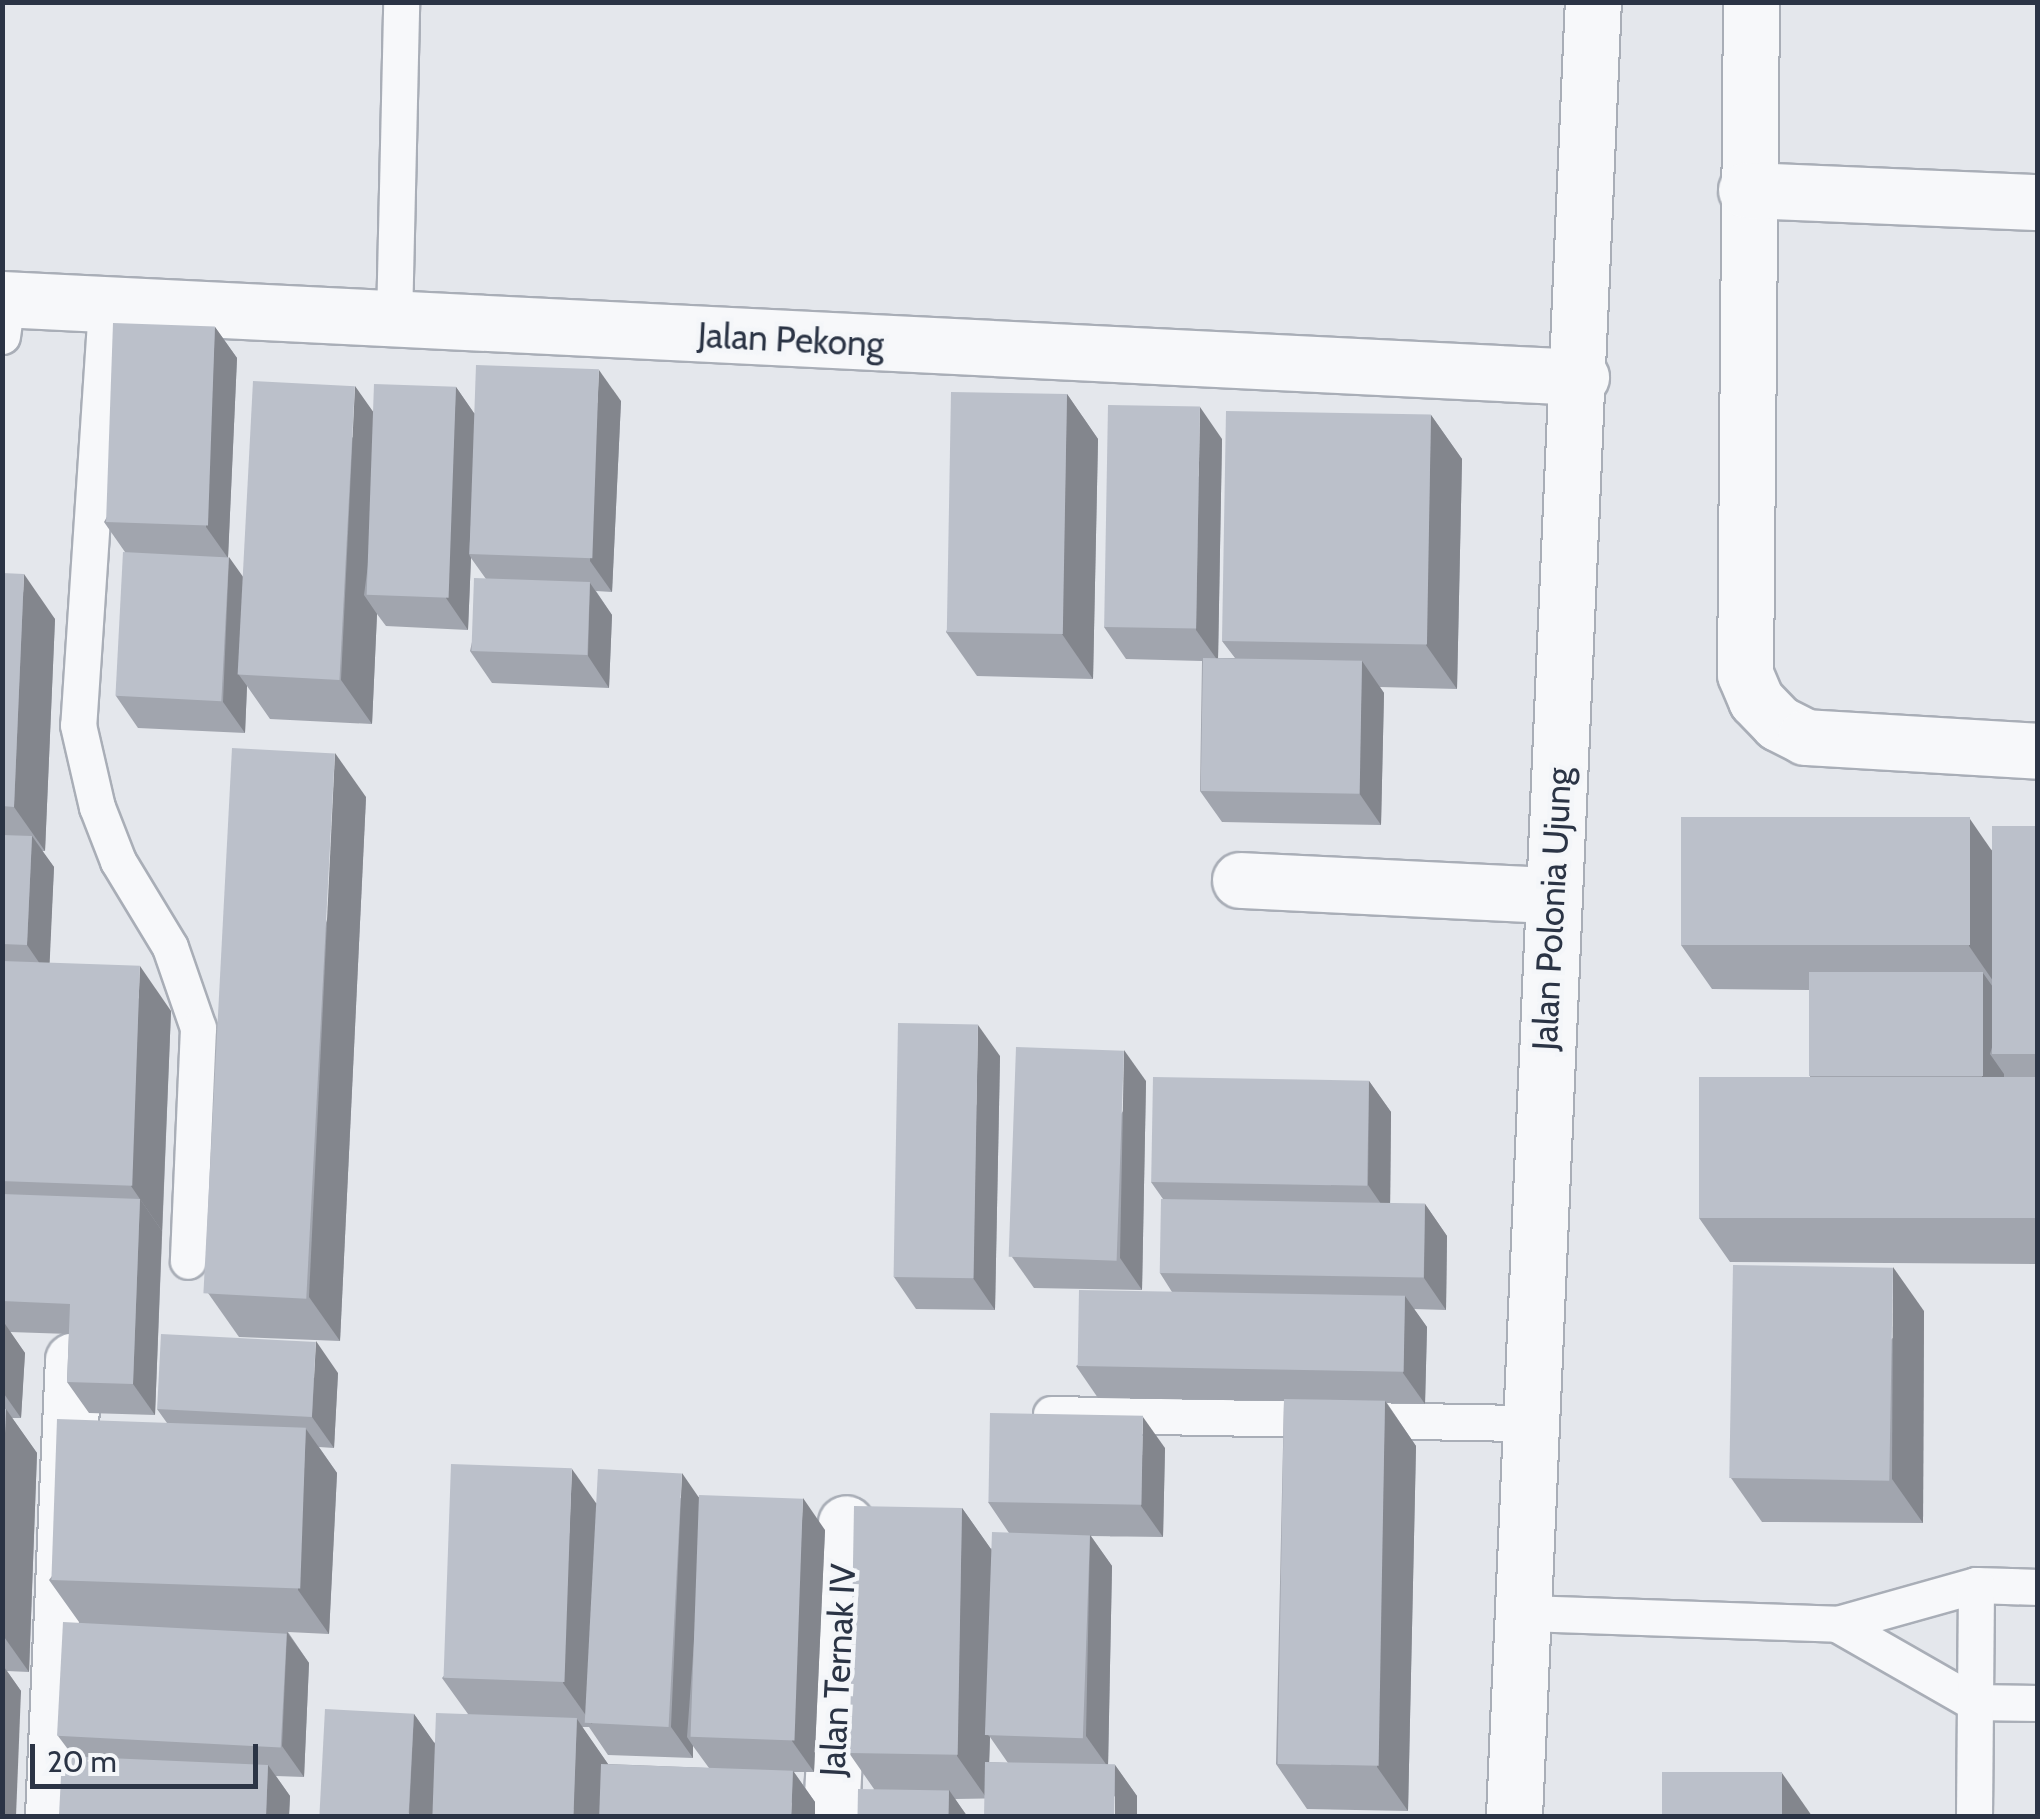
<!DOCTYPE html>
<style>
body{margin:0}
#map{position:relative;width:2040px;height:1819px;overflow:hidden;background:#e4e7ec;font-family:Cabin,sans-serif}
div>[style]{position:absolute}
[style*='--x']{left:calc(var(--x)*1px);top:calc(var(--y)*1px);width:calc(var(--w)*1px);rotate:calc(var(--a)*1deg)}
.roads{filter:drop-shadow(2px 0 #a9aeb7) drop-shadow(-2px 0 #a9aeb7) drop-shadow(0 2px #a9aeb7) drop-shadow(0 -2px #a9aeb7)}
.service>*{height:35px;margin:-17.5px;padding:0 17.5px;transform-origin:17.5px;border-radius:17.5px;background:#f7f8fa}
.minor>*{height:55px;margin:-27.5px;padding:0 27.5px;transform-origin:27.5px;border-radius:27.5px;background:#f7f8fa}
.wall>*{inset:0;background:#a1a5ae}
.shaded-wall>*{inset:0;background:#83868d}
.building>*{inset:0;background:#bbc0ca;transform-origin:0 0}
span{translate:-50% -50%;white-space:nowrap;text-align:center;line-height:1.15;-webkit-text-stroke:9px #f4f6f9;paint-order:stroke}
.street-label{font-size:35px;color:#2b3445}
.frame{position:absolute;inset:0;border:5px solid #2b3445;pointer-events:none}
.scale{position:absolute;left:30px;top:1744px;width:228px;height:45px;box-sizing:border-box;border:5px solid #2b3445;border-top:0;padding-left:12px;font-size:30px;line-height:35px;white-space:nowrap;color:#2b3445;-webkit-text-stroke:8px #f4f6f9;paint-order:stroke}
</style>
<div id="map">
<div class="roads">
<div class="service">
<i style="--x:106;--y:307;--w:419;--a:93.8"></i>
<i style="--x:78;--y:725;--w:84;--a:77"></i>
<i style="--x:97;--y:807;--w:58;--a:68.7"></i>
<i style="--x:118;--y:861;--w:100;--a:58.8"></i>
<i style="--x:170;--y:947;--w:86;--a:70.9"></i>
<i style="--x:198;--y:1028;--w:233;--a:92.5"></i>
<i style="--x:394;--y:321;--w:319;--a:-88.7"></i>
<i style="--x:2;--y:336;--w:37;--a:-82"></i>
<i style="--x:1051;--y:1414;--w:478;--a:1.1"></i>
<i style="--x:1526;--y:1613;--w:311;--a:2"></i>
<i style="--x:1837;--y:1624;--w:144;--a:-15.7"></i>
<i style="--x:1976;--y:1585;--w:62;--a:1.8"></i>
<i style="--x:1837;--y:1624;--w:157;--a:29.8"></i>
<i style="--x:1973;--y:1702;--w:65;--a:0.9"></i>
<i style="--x:1974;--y:1816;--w:231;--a:-89.5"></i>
</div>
<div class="minor">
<i style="--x:1751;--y:2;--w:672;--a:90.51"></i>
<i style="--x:1745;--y:674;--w:28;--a:67"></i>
<i style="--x:1756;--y:700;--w:32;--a:46"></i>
<i style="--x:1778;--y:723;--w:30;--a:27"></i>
<i style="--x:1805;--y:737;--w:233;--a:3.4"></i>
<i style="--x:1746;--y:190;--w:292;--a:2.4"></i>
<i style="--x:2;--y:299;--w:1581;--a:2.83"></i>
<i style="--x:1240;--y:880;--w:312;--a:2.8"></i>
<i style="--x:53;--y:1816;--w:456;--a:-87.5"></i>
<i style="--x:831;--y:1816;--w:293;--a:-87.1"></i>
<i style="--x:1514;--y:1816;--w:1816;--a:-87.51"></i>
</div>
</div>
<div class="wall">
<i style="clip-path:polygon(215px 327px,237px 358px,228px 557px,243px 578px,373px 411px,456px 387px,474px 413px,621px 401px,612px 592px,596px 591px,612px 615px,609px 688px,492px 683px,470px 651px,486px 579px,471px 558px,468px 630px,386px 626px,377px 614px,372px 724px,270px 719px,247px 686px,245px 733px,138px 728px,116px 696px,125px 552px,104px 522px)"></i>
<i style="clip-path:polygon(1067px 394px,1098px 439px,1093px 679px,977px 676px,946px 632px)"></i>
<i style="clip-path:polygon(1431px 415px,1462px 459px,1457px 689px,1380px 687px,1384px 693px,1381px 825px,1222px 822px,1200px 791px,1202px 661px,1126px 659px,1104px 627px,1222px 439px,1218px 658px,1235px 658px,1222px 641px)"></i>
<i style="clip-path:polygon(2px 573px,55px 619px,45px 851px,42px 851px,54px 867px,49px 963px,171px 1011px,155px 1415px,89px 1413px,67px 1382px,69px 1334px,10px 1332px,25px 1353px,21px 1418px,12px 1418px,37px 1453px,29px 1672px,7px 1671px,21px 1691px,2px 1816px)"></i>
<i style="clip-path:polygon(366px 797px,340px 1341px,239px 1337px,208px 1293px)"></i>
<i style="clip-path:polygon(2038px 826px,2038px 1264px,1730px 1262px,1699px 1218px,1810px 1078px,1809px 990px,1712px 989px,1681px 945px,1991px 850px)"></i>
<i style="clip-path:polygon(1000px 1056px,995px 1310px,916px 1309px,894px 1277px)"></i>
<i style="clip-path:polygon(1146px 1081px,1142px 1290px,1034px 1288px,1012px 1257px)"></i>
<i style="clip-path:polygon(1369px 1081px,1391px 1112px,1390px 1204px,1425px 1204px,1447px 1236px,1446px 1310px,1414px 1309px,1427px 1327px,1425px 1404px,1387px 1403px,1416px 1446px,1408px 1811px,1307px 1809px,1276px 1764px,1284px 1401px,1098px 1398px,1076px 1366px,1172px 1292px,1160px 1273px,1163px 1199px,1151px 1182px)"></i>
<i style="clip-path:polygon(1924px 1311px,1923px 1523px,1762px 1522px,1731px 1478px)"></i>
<i style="clip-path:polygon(338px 1373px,334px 1448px,319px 1447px,337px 1473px,329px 1634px,288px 1632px,309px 1663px,304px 1777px,276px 1776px,290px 1796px,289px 1816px,59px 1816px,73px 1756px,58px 1736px,79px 1622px,49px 1580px,167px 1423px,157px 1409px)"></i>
<i style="clip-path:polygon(evenodd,1165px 1448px,1163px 1537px,1091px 1536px,1112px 1566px,1108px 1765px,1115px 1765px,1137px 1796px,955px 1799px,967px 1816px,857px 1816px,874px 1789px,849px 1753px,962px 1508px,991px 1549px,1009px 1533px,988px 1502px,1165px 1448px,990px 1737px,1008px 1763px,989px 1762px,990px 1737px)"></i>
<i style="clip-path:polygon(evenodd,699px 1497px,825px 1530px,814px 1772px,794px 1772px,815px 1802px,320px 1816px,414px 1714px,434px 1743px,468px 1714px,442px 1678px,596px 1503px,699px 1497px,582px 1727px,589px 1727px,608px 1755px,693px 1758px,693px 1746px,709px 1768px,608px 1764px,582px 1727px)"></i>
</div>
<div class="shaded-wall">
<i style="clip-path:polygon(215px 327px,237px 358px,228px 558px,206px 527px)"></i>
<i style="clip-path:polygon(599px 370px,621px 401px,612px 592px,590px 561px)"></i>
<i style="clip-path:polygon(355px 386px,386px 430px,364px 595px,377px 614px,372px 724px,341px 680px)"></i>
<i style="clip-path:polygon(456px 387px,478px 419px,469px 554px,471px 558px,468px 630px,446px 598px)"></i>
<i style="clip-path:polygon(1067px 394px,1098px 439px,1093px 679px,1062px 634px)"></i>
<i style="clip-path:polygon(1200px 407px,1222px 439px,1218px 661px,1196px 630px)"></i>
<i style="clip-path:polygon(1431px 415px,1462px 459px,1457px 689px,1426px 645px)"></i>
<i style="clip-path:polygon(229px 557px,251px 588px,239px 675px,247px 686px,245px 733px,223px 702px)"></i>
<i style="clip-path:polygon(24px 574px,55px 619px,45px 851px,14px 807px)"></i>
<i style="clip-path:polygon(590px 583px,612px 615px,609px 688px,588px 656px)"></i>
<i style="clip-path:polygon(1362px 661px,1384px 693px,1381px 825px,1359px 793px)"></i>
<i style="clip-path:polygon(335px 753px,366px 797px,340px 1341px,309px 1297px)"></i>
<i style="clip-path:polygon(1970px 819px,2001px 864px,2000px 991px,1969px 946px)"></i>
<i style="clip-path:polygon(32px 836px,54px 867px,49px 977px,27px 945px)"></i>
<i style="clip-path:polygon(140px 966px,171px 1011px,162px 1231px,131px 1186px)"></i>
<i style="clip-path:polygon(1983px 973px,2005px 1004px,1990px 1054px,2004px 1074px,2004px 1109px,1982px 1077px)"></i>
<i style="clip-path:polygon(978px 1025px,1000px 1056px,995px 1310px,973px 1278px)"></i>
<i style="clip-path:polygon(1124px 1050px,1146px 1081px,1142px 1290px,1120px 1258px)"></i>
<i style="clip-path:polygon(1369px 1081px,1391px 1112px,1390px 1217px,1368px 1185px)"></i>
<i style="clip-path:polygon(140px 1199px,162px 1231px,155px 1415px,133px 1384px)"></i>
<i style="clip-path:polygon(1425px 1204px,1447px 1236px,1446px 1310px,1424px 1278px)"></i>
<i style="clip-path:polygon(1893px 1267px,1924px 1311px,1923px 1523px,1892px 1479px)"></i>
<i style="clip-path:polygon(1405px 1296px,1427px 1327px,1425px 1404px,1403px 1373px)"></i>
<i style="clip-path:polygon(3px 1321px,25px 1353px,21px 1418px,2px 1391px)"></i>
<i style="clip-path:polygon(316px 1341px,338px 1373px,334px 1448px,312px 1417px)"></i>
<i style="clip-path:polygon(1385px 1401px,1416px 1446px,1408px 1811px,1377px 1767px)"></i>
<i style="clip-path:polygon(6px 1409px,37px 1453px,29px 1672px,2px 1634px,2px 1504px)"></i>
<i style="clip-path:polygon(1143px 1417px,1165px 1448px,1163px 1537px,1141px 1506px)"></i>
<i style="clip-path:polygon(306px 1429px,337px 1473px,329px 1634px,298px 1590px)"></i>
<i style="clip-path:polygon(572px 1469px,603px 1513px,592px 1724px,563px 1683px)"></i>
<i style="clip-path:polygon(682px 1473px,704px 1505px,687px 1737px,693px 1746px,693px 1758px,671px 1727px)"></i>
<i style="clip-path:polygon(803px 1498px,825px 1530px,814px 1772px,792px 1741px)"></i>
<i style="clip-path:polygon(962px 1508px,993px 1552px,988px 1735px,990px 1737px,988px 1800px,957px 1756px)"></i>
<i style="clip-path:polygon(1090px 1535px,1112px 1566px,1108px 1767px,1086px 1736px)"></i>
<i style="clip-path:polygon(287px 1632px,309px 1663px,304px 1777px,282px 1746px)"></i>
<i style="clip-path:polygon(2px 1664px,21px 1691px,16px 1816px,2px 1816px)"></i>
<i style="clip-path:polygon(414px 1714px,445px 1758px,443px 1816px,409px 1816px)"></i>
<i style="clip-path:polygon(577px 1719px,608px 1764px,606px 1816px,573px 1816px)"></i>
<i style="clip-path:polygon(268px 1765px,290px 1796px,289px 1816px,266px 1816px)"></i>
<i style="clip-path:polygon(1115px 1765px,1137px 1796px,1137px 1816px,1115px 1816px)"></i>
<i style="clip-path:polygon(793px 1771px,815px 1802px,815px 1816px,791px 1816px)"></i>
<i style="clip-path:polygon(1782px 1773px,1812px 1816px,1782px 1816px)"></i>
<i style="clip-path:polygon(949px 1790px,967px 1816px,948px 1816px)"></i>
</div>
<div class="building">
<i style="left:113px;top:323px;width:102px;height:199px;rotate:2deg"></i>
<i style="left:476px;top:365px;width:123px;height:189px;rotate:2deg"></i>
<i style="left:253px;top:381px;width:102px;height:294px;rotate:3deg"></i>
<i style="left:374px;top:384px;width:82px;height:211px;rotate:2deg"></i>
<i style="left:951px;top:392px;width:116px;height:240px;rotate:1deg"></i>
<i style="left:1108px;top:405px;width:92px;height:222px;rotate:1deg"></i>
<i style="left:1226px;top:411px;width:205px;height:230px;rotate:1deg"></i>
<i style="left:123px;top:552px;width:106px;height:144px;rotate:3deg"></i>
<i style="clip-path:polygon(2px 573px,24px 574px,14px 807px,2px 806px)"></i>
<i style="left:474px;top:578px;width:116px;height:73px;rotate:2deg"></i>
<i style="left:1203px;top:658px;width:159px;height:133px;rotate:1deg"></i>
<i style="left:232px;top:748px;width:103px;height:546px;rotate:3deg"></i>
<i style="left:1681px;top:817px;width:289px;height:128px"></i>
<i style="left:1992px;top:826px;width:46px;height:228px"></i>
<i style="clip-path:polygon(2px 835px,32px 836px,27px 945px,2px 944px)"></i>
<i style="left:2px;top:961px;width:138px;height:220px;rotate:2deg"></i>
<i style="left:1809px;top:972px;width:174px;height:104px"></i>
<i style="left:898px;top:1023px;width:80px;height:254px;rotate:1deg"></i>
<i style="left:1016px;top:1047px;width:108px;height:210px;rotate:2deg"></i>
<i style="left:1153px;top:1077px;width:216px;height:105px;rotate:1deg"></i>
<i style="left:1699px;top:1077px;width:339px;height:141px"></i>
<i style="clip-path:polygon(2px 1194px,140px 1199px,133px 1384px,67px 1382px,70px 1304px,2px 1301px)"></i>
<i style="left:1161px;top:1199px;width:264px;height:74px;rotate:1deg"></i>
<i style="left:1733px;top:1265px;width:160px;height:213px;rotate:1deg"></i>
<i style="left:1079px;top:1290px;width:326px;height:76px;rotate:1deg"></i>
<i style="left:161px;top:1334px;width:155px;height:75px;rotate:3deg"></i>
<i style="left:1284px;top:1399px;width:101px;height:365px;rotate:1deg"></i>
<i style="clip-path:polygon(2px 1409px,6px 1409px,2px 1504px)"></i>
<i style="left:990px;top:1413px;width:153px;height:89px;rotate:1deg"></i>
<i style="left:57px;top:1419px;width:249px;height:161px;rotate:2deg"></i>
<i style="left:451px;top:1464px;width:121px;height:214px;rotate:2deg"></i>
<i style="left:598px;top:1469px;width:84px;height:254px;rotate:3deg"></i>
<i style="left:699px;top:1495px;width:104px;height:242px;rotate:2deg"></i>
<i style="left:854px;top:1506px;width:108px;height:247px;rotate:1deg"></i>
<i style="left:992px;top:1532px;width:98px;height:203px;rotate:2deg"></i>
<i style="left:63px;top:1622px;width:224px;height:114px;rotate:3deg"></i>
<i style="left:325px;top:1709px;width:89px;height:107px;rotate:3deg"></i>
<i style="left:436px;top:1713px;width:141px;height:103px;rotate:2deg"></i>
<i style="clip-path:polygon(62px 1756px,268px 1765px,266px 1816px,59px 1816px)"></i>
<i style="left:985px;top:1762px;width:130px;height:54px;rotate:1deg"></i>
<i style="left:601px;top:1764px;width:192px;height:52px;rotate:2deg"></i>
<i style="left:1662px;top:1772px;width:120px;height:44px"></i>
<i style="left:858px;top:1789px;width:91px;height:27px;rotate:1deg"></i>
</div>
<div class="street-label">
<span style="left:791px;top:340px;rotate:3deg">Jalan Pekong</span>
<span style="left:1552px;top:909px;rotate:-87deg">Jalan Polonia Ujung</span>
<span style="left:838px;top:1670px;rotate:-87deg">Jalan Ternak IV</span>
</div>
<div class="frame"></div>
<div class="scale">20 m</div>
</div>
